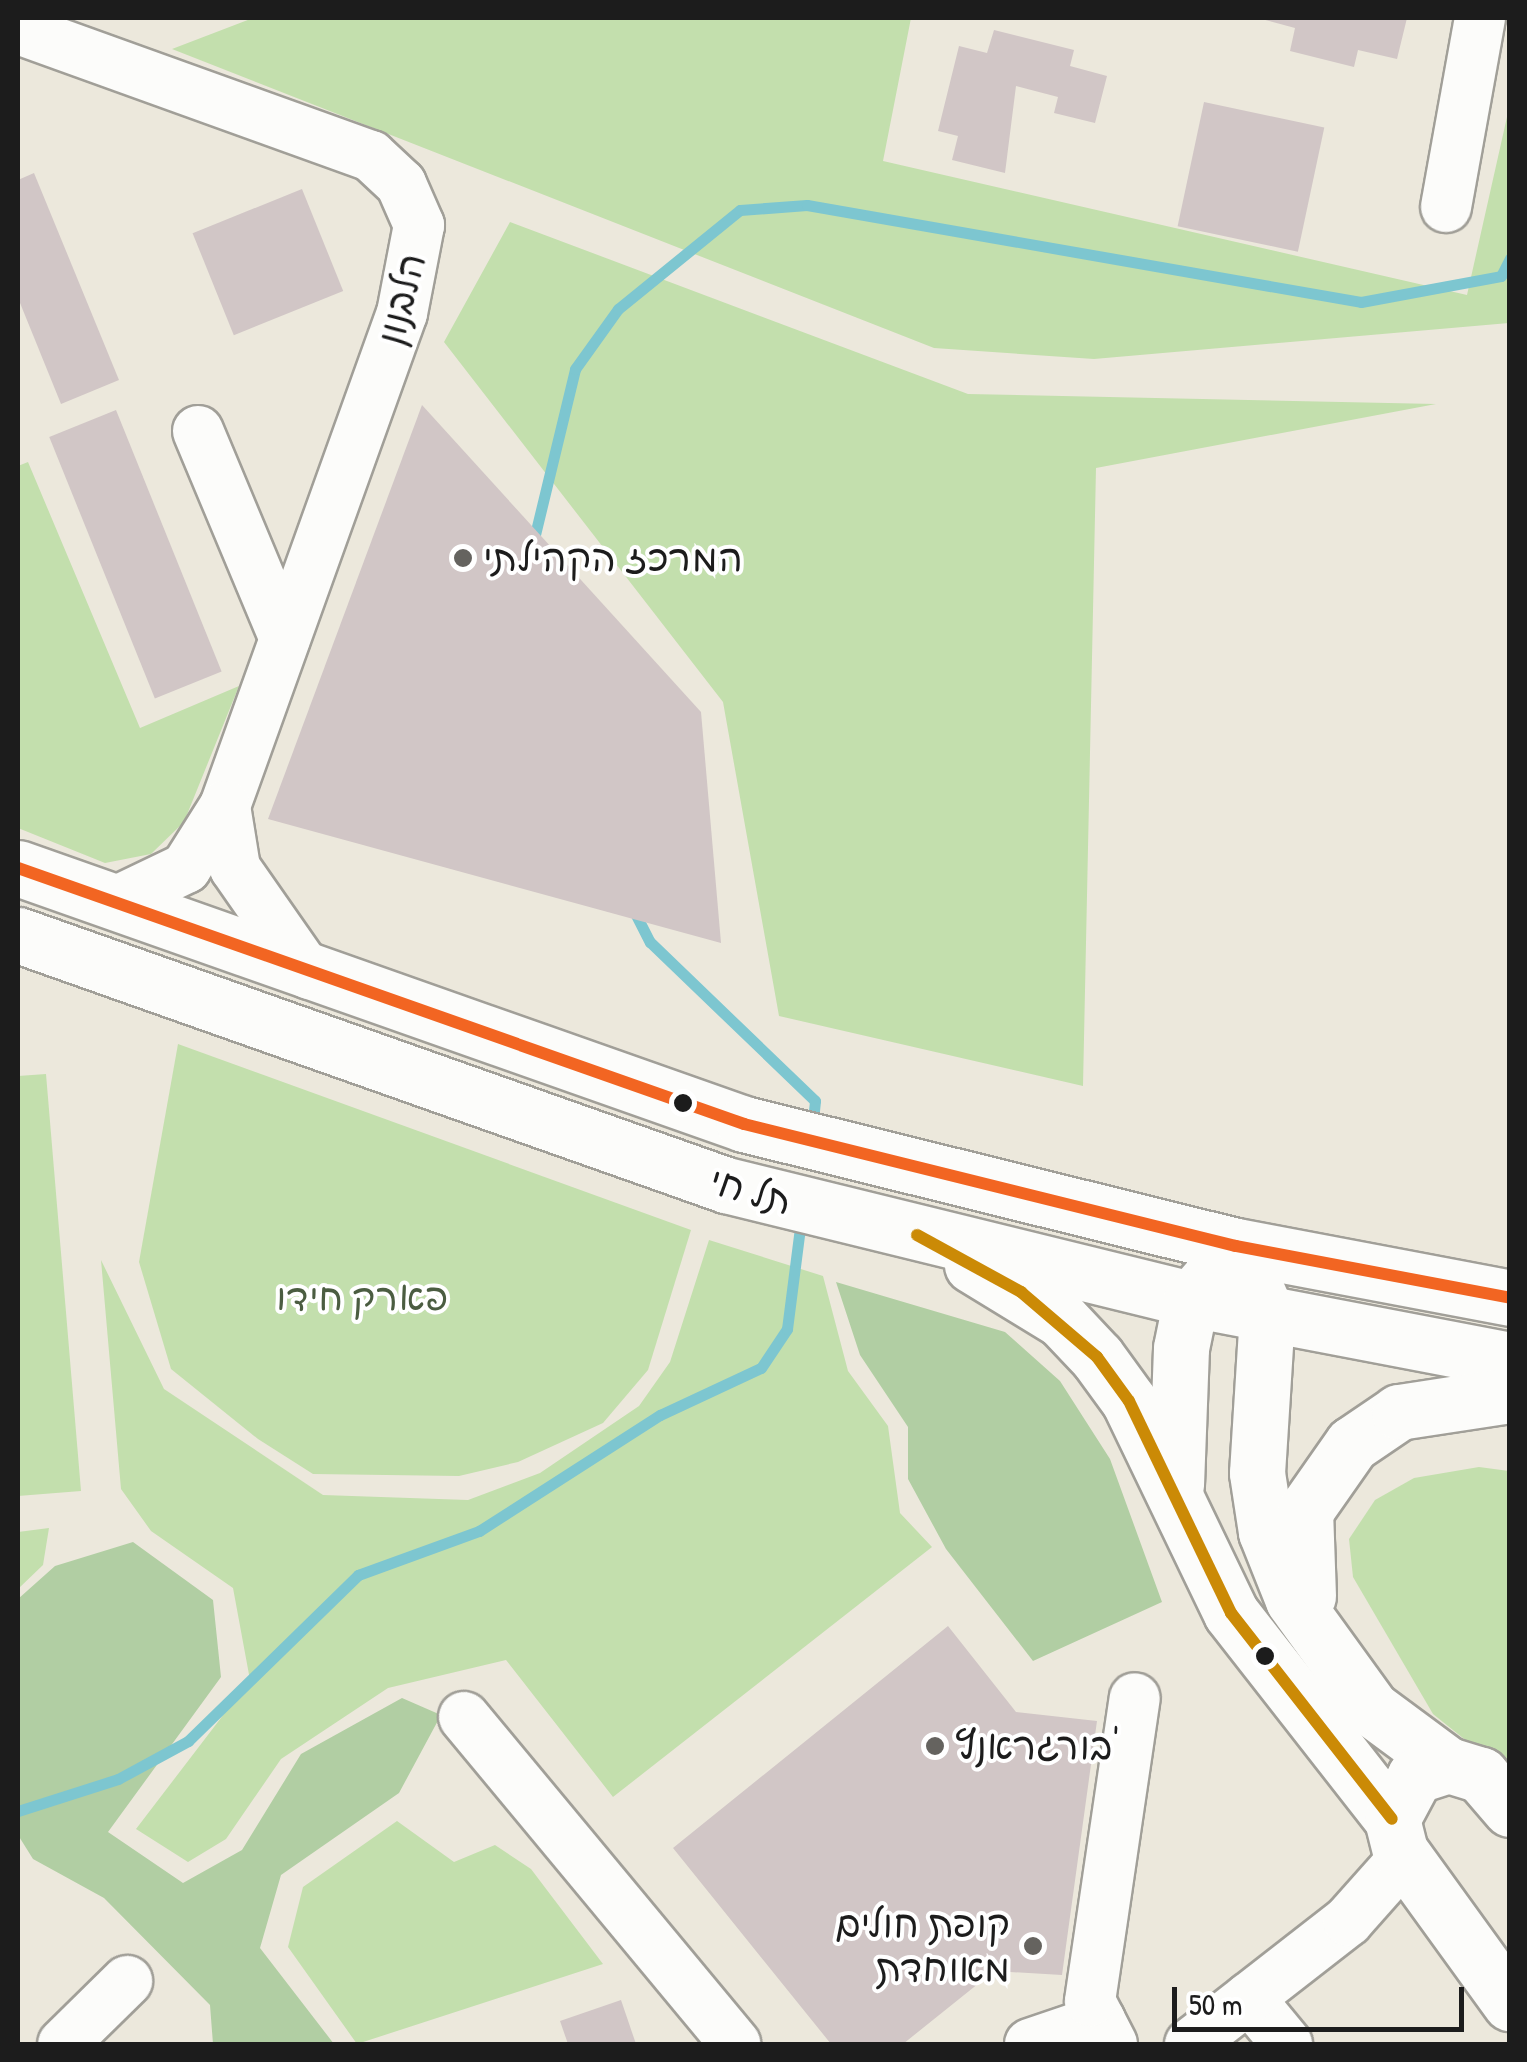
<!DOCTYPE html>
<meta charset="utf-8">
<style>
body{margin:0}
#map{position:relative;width:1527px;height:2062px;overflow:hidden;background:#ece8dc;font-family:"Patrick Hand","Playpen Sans Hebrew",sans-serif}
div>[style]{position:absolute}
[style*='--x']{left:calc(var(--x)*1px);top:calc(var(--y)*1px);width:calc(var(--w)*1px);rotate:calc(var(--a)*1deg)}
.green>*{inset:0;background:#c3dfad}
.forest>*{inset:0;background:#b1cea3}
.stream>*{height:11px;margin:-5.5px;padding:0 5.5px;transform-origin:5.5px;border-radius:5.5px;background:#7dc6d0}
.building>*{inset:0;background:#d1c6c6;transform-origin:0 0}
.roads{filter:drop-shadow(2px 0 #a19f98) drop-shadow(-2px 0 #a19f98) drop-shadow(0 2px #a19f98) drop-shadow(0 -2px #a19f98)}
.minor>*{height:50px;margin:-25px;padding:0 25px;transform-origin:25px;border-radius:25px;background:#fcfcfa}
.highway>*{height:55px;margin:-27.5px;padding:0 27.5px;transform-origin:27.5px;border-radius:27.5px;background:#fcfcfa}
.bus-1>*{height:12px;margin:-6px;padding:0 6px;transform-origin:6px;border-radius:6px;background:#f26522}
.bus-2>*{height:12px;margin:-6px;padding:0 6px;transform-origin:6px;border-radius:6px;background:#cb8a06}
.dots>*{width:28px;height:28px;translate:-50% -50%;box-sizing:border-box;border:5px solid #fff;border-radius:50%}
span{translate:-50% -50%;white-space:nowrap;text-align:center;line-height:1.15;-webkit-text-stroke:8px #fff;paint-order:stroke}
.street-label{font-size:38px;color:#1c1c1c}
.poi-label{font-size:38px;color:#1c1c1c}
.left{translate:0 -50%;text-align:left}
.right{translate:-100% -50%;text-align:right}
.park-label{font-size:38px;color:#4b5d41}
.frame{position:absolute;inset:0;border:20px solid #1c1c1c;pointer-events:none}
.scale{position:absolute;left:1172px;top:1987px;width:292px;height:45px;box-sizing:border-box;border:5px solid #1c1c1c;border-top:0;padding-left:12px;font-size:30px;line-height:35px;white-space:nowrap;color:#1c1c1c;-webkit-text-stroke:8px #fff;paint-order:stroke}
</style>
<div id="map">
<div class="green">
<i style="clip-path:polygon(253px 18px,911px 18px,883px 161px,1467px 295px,1509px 108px,1509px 323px,1094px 359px,934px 348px,172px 49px)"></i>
<i style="clip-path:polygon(510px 222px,968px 394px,1436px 404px,1096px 468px,1083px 1086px,779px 1016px,723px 702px,444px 342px)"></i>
<i style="clip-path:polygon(28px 462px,140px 728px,239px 686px,184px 822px,151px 854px,105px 863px,18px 828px,18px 466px)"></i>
<i style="clip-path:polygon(178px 1044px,691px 1230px,648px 1370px,603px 1423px,518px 1462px,459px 1476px,313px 1474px,258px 1439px,171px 1369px,139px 1262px)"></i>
<i style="clip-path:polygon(46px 1074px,81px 1491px,18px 1496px,18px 1076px)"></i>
<i style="clip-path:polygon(709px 1240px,823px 1276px,848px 1371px,888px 1426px,900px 1513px,932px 1547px,613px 1797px,506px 1660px,388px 1688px,281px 1759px,226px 1839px,188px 1862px,136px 1829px,250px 1680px,233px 1588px,151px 1531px,121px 1489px,101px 1260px,164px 1389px,323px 1495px,468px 1500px,540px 1473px,639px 1406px,670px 1362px)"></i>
<i style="clip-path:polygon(1479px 1467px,1509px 1471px,1509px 1775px,1433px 1714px,1353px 1577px,1349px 1539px,1375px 1500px,1414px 1478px)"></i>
<i style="clip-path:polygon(49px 1528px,43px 1565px,18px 1589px,18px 1532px)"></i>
<i style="clip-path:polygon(397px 1821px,454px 1862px,495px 1845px,531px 1869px,603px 1964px,357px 2044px,288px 1947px,303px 1887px)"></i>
</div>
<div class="forest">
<i style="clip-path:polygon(836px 1282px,1005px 1332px,1060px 1381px,1110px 1459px,1162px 1602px,1033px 1661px,946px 1549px,908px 1479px,908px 1427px,860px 1355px)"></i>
<i style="clip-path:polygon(133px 1542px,213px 1600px,221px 1677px,108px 1832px,183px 1883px,242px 1850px,301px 1754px,402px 1698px,441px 1715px,399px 1793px,281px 1875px,260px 1948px,334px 2044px,213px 2044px,210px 2005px,104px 1898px,33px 1859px,18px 1835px,18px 1599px,55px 1566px)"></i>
</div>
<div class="stream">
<i style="--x:533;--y:543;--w:179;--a:-76.4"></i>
<i style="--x:575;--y:369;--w:74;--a:-54.4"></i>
<i style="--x:618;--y:309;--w:157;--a:-39.1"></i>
<i style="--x:740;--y:210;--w:67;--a:-4.3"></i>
<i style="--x:807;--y:205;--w:562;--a:9.93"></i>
<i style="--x:1361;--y:302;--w:142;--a:-10.5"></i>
<i style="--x:1501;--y:276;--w:20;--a:-63"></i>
<i style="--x:634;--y:911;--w:35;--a:63"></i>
<i style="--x:650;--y:942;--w:229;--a:43.9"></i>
<i style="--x:815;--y:1101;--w:27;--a:96"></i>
<i style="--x:18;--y:1811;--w:105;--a:-17.7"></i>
<i style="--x:118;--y:1779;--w:80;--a:-28.5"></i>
<i style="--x:188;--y:1741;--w:238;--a:-44.3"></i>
<i style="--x:358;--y:1575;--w:129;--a:-20"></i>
<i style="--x:479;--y:1531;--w:215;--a:-32.7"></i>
<i style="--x:660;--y:1415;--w:111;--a:-25"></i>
<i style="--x:761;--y:1368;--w:47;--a:-56.3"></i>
<i style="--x:787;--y:1329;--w:110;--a:-82.7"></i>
</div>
<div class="building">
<i style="clip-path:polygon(1258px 18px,1407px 18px,1397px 59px,1358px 50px,1354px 67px,1290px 51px,1295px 28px)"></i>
<i style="clip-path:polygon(994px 30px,1074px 50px,1070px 66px,1107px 76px,1095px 123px,1054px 113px,1058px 97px,1016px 86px,1005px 173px,952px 160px,958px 136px,938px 131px,959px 46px,987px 53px)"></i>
<i style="left:1204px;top:102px;width:123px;height:127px;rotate:12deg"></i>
<i style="clip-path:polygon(34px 173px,119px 380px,61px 404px,18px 298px,18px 180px)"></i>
<i style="left:302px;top:189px;width:110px;height:118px;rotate:68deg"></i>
<i style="clip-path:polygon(422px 405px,701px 712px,721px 943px,268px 819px)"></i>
<i style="left:116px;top:410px;width:282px;height:72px;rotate:68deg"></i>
<i style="clip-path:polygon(948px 1626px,1016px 1712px,1097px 1721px,1062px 1975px,994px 1971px,903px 2044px,831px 2044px,673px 1848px)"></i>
<i style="clip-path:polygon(621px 2000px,636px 2044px,568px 2044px,560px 2021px)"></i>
</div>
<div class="roads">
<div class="minor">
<i style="--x:18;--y:29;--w:375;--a:19.8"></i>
<i style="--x:371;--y:156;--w:41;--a:43"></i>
<i style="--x:401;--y:184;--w:45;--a:66.3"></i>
<i style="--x:419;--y:225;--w:90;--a:100.9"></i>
<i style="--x:402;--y:313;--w:524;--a:109.75"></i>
<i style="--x:225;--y:806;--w:73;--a:122.2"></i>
<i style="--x:186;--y:868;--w:81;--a:154.4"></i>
<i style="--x:1446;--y:207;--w:192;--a:-79.8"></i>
<i style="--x:198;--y:431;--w:225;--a:67.3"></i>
<i style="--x:225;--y:806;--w:63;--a:80.8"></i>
<i style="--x:235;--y:868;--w:129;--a:55.1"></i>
<i style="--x:464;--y:1717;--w:425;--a:50.3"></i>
<i style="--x:1249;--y:1998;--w:60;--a:50.4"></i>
<i style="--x:63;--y:2044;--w:90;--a:-44.5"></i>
<i style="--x:1030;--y:2044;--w:74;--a:-18.9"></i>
<i style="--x:1112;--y:2044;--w:48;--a:-117.1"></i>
<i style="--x:1090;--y:2001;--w:306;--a:-81.6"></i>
<i style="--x:1190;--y:2044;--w:200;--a:-37.9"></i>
<i style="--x:1348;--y:1921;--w:84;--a:-48.4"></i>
</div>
<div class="highway">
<i style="--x:18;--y:868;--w:770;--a:19.42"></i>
<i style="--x:744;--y:1124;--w:507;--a:13.93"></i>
<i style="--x:1236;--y:1246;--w:279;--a:10.7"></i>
<i style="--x:18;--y:935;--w:751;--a:19.45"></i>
<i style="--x:726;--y:1185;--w:479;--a:13.8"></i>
<i style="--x:1191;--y:1299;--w:325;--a:10.8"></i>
<i style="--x:972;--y:1265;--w:105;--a:31.4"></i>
<i style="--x:1062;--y:1320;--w:51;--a:46.6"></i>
<i style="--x:1097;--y:1357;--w:54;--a:54"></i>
<i style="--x:1129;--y:1401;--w:235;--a:64.3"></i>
<i style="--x:1231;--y:1613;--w:261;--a:52"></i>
<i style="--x:1252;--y:1280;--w:37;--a:66"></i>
<i style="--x:1267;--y:1314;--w:159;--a:93.6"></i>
<i style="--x:1257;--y:1473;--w:60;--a:81.3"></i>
<i style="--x:1266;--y:1532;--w:73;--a:68.3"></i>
<i style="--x:1293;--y:1600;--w:135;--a:54.1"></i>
<i style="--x:1372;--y:1709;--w:94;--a:36.4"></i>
<i style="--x:1176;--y:1485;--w:137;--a:-87.9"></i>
<i style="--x:1181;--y:1348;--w:50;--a:-78.5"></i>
<i style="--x:1191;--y:1299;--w:37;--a:-49"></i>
<i style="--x:1308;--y:1596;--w:85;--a:-92"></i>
<i style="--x:1305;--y:1511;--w:82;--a:-55"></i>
<i style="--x:1352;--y:1444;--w:57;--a:-34.2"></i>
<i style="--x:1399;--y:1412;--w:112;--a:-8.7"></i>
<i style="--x:1510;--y:1809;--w:45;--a:-130.5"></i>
<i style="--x:1481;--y:1775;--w:34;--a:-163"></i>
<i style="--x:1448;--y:1765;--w:35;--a:162"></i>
<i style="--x:1415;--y:1776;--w:49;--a:118.1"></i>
<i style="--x:1392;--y:1819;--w:33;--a:76"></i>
<i style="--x:1400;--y:1851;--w:188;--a:54.1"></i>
</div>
</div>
<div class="bus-1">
<i style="--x:18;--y:868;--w:770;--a:19.42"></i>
<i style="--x:744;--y:1124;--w:507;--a:13.93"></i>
<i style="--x:1236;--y:1246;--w:279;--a:10.7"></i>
</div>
<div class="bus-2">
<i style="--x:917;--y:1235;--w:119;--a:28.7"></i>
<i style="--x:1021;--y:1292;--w:100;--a:40.5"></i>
<i style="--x:1097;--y:1357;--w:54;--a:54"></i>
<i style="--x:1129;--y:1401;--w:235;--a:64.3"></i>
<i style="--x:1231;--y:1613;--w:261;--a:52"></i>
</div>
<div class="dots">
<i style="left:463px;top:558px;background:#65635f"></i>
<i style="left:683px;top:1103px;background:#1c1c1c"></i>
<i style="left:1265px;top:1656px;background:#1c1c1c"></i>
<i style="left:935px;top:1746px;background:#65635f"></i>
<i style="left:1033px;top:1946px;background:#65635f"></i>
</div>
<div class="street-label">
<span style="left:401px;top:299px;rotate:-75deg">הלבנון</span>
<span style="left:751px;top:1191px;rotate:16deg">תל חי</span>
</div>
<div class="poi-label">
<span class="left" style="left:483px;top:558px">המרכז הקהילתי</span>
<span class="left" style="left:955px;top:1746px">בורגראנץ'</span>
<span class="right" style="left:1010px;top:1946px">קופת חולים<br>מאוחדת</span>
</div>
<div class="park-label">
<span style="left:362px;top:1297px">פארק חידו</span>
</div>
<div class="frame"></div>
<div class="scale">50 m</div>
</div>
